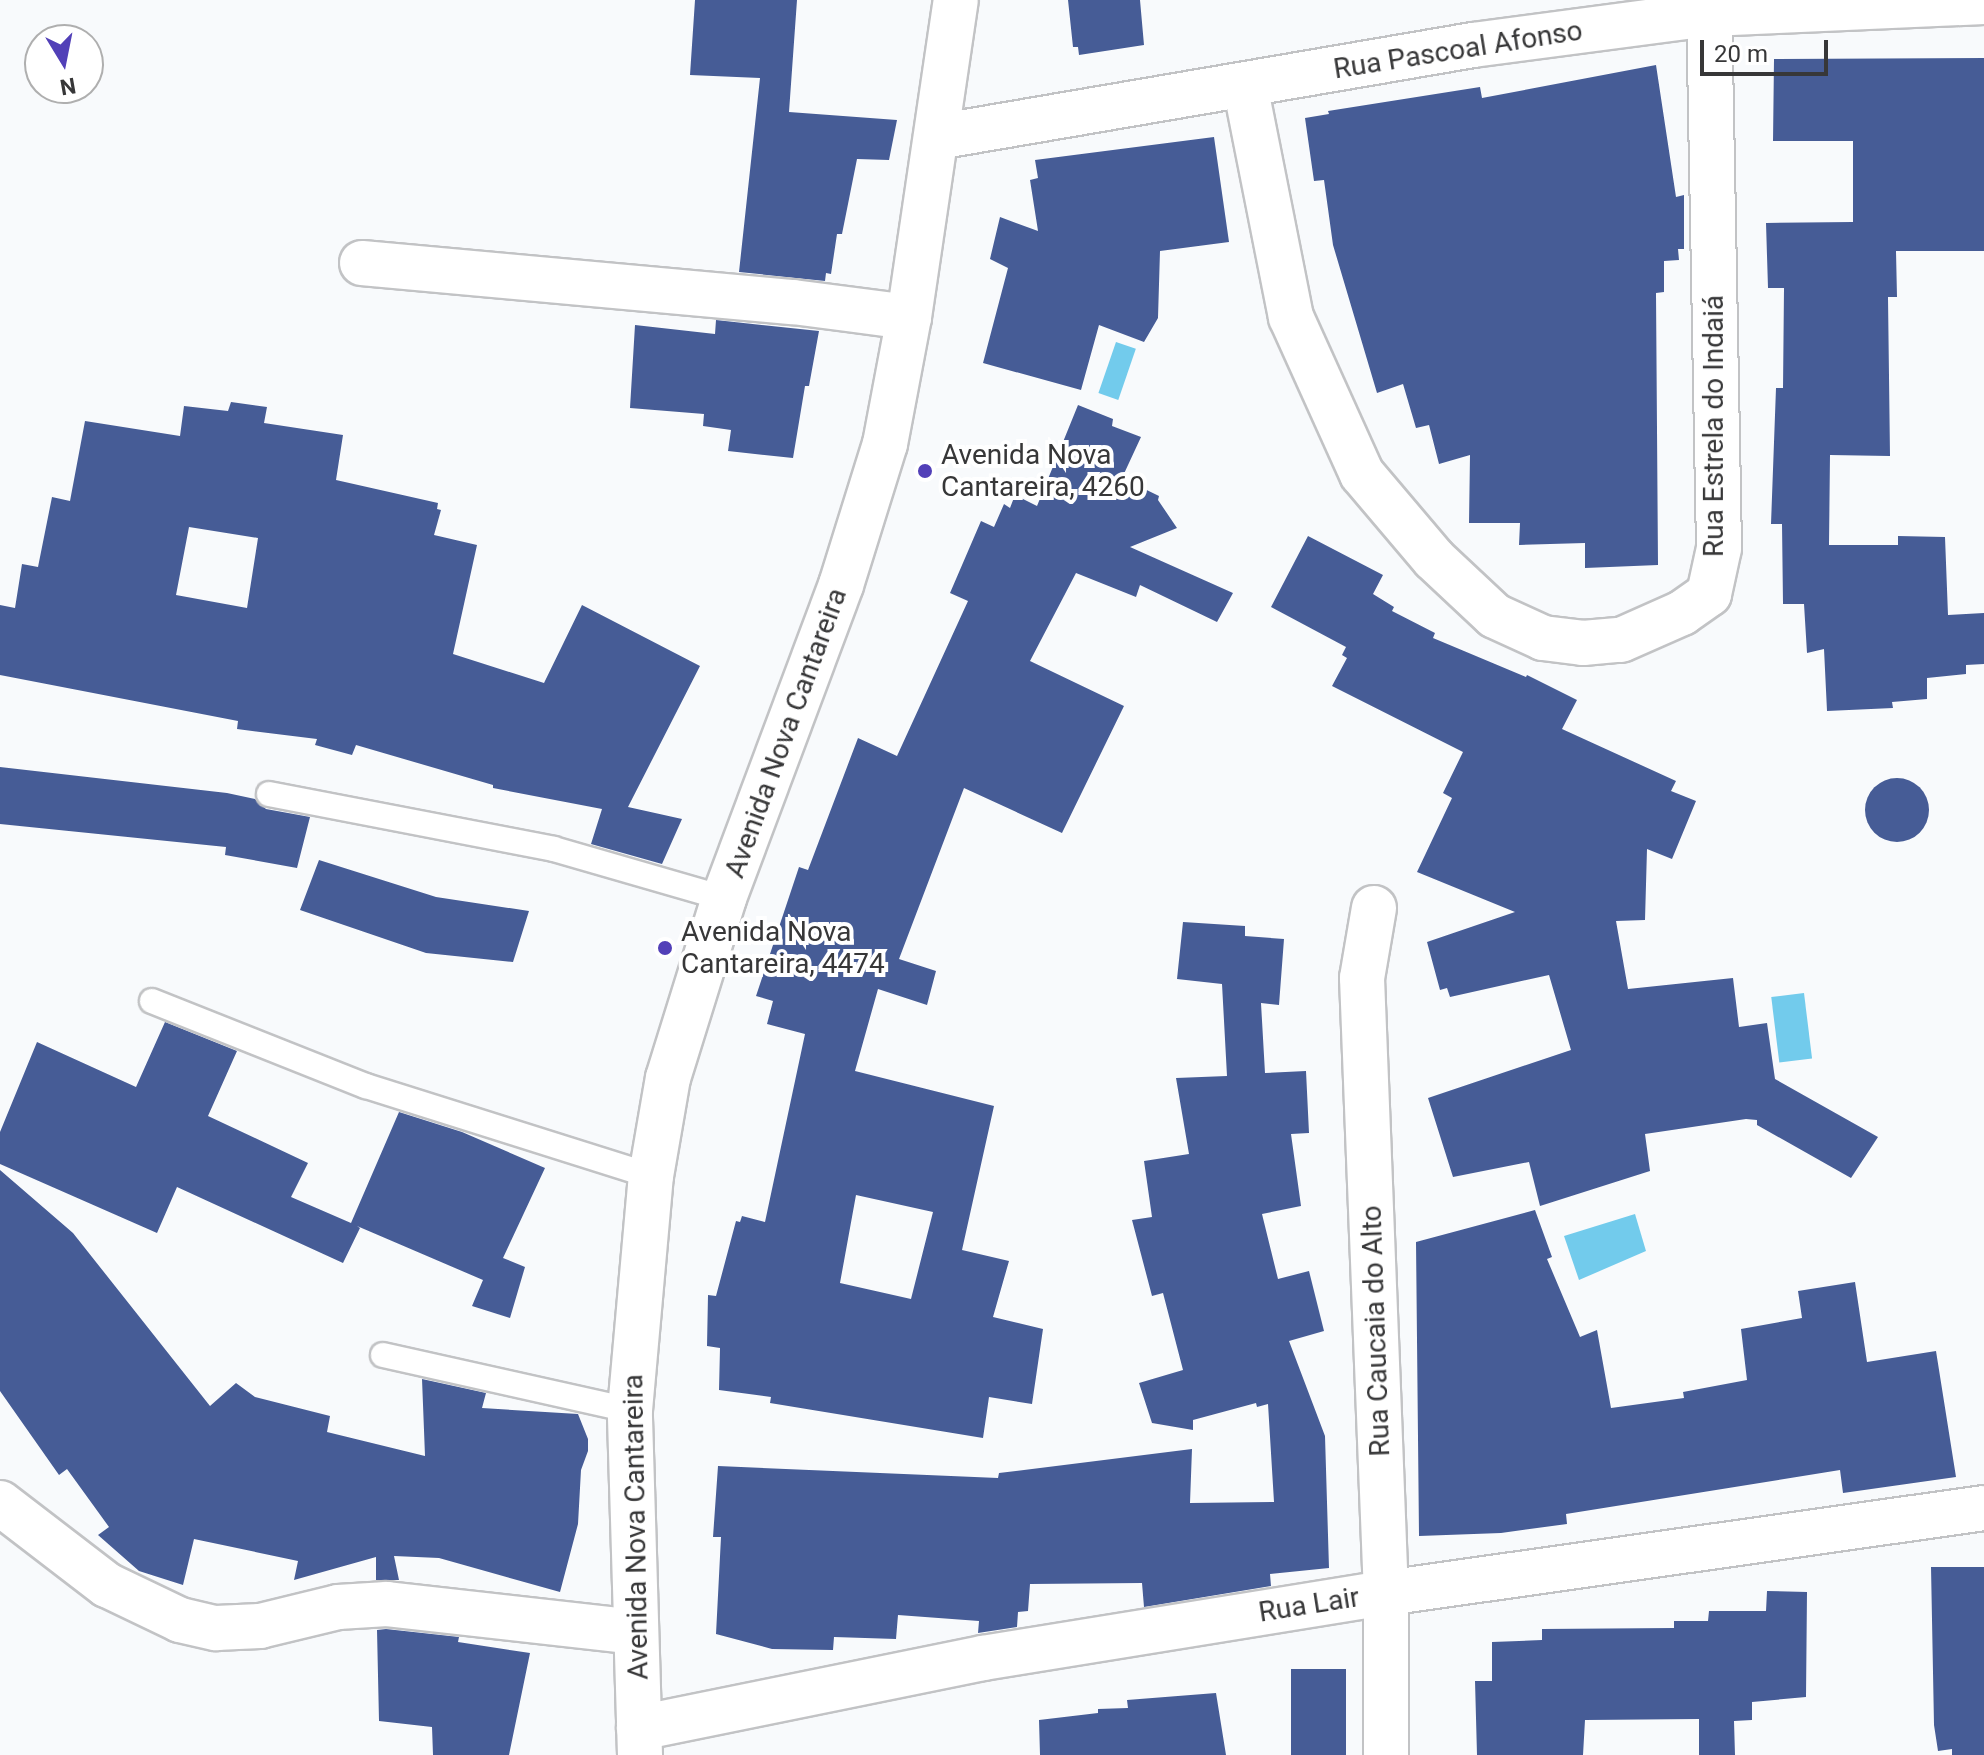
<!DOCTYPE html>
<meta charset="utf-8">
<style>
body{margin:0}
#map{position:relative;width:1984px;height:1755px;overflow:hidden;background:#f8fafc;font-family:Roboto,sans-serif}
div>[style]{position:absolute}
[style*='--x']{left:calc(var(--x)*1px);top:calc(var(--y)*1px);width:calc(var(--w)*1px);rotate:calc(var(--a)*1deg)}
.water>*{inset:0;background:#72cbec;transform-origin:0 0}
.building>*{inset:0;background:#465c96;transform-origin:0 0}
.round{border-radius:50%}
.roads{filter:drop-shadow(2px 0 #c2c3c5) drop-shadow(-2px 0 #c2c3c5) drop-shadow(0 2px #c2c3c5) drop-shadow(0 -2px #c2c3c5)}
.lane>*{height:24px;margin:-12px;padding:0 12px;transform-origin:12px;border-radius:12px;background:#fff}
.street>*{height:44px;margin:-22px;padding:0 22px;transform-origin:22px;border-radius:22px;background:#fff}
.secondary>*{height:44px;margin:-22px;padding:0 22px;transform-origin:22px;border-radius:22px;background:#fff}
.dots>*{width:22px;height:22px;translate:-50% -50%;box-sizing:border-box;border:4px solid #fff;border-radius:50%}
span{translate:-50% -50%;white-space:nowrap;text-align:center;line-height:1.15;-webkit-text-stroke:8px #fff;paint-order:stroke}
.street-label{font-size:28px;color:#373738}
.poi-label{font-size:28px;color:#373738}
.left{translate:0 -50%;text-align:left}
.north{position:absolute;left:24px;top:24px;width:80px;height:80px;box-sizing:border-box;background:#fff;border:2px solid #afafaf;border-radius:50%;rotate:170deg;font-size:22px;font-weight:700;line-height:32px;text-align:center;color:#373738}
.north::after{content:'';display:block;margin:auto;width:28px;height:36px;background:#5240b8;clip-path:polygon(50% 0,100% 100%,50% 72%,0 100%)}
.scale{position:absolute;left:1700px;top:40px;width:128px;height:36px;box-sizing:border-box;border:4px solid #373738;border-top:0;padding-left:10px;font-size:24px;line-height:28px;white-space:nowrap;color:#373738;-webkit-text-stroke:6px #fff;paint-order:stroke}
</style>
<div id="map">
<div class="water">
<i style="left:1116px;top:342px;width:21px;height:54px;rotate:19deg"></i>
<i style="left:1804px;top:993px;width:66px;height:33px;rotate:83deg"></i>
<i style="clip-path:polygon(1635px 1214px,1646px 1251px,1579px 1280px,1564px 1236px)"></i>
</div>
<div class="building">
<i style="clip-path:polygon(695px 0,797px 0,789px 112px,897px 120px,889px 160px,857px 159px,842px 234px,837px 234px,831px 274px,826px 273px,825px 281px,739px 272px,760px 78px,690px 75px)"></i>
<i style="clip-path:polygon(1068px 0,1140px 0,1144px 45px,1079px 55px,1078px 47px,1073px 47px)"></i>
<i style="clip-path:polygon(1984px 58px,1984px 251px,1896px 251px,1897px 297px,1888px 297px,1890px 456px,1830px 455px,1829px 545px,1898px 545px,1898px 536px,1945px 537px,1948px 615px,1984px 613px,1984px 664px,1966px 665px,1966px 674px,1927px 678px,1927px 699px,1892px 702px,1893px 708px,1827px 711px,1824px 649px,1807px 653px,1804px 604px,1783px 604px,1782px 524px,1771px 524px,1776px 388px,1783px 388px,1784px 288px,1768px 288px,1766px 223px,1853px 222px,1853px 141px,1773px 141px,1774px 59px)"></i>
<i style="clip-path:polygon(1656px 65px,1676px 197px,1684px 195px,1684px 249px,1678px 249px,1679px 260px,1664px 261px,1664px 292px,1656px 293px,1658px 565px,1585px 568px,1585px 543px,1519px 545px,1520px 523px,1469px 523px,1470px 455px,1439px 464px,1429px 425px,1416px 428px,1403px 384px,1377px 393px,1333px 245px,1324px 180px,1314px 181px,1305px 118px,1329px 114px,1328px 111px,1480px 87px,1482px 98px)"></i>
<i style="clip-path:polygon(1214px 137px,1229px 242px,1160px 251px,1158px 318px,1144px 342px,1099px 325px,1081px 390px,983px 363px,1008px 268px,990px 259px,1000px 217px,1038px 231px,1030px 180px,1038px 178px,1035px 160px)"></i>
<i style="clip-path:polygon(716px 320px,819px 331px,809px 386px,805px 386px,793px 458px,728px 451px,731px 430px,703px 426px,704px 414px,630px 408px,635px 325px,715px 334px)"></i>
<i style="clip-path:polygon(evenodd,231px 402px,267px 407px,264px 423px,343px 435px,336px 480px,438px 503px,437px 509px,441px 510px,434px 535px,477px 545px,453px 654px,544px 683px,582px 605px,700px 666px,628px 807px,682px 819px,662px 864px,591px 844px,602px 809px,493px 788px,493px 785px,356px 745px,352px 755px,315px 745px,317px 739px,237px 729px,238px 721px,0 675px,0 605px,15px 608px,22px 564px,38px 567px,52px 497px,70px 501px,85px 421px,180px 436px,184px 406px,228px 411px,231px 402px,189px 527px,258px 538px,247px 608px,176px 595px,189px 527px)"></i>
<i style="clip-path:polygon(evenodd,1078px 405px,1113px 419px,1112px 426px,1141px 437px,1122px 478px,1159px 496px,1158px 500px,1177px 528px,1130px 547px,1233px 593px,1217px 622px,1140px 585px,1136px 597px,1076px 573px,1030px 661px,1124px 706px,1062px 833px,964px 788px,899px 959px,936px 971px,927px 1005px,878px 989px,855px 1071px,994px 1106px,962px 1250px,1009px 1261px,993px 1317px,1043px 1329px,1032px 1404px,989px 1397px,983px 1438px,770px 1403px,771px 1397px,719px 1390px,720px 1348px,707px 1346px,708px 1295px,716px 1296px,736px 1221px,740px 1222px,742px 1216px,765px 1222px,805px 1034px,767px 1024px,773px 1001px,756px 996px,799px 867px,808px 870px,858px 738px,897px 756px,968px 601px,950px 593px,981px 521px,994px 527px,1004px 504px,1010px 508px,1015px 495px,1037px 506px,1078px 405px,856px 1195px,933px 1212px,911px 1299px,840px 1283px,856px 1195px)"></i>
<i style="clip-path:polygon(1308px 536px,1383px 575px,1373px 594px,1394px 607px,1392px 611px,1435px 633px,1433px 638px,1526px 677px,1527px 675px,1577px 700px,1562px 729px,1676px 781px,1671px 791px,1696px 801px,1672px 859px,1647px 849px,1645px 920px,1616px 921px,1628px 989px,1733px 978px,1739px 1027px,1767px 1023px,1775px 1079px,1878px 1137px,1851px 1178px,1757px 1125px,1757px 1120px,1746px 1119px,1645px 1134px,1650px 1171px,1540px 1206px,1529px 1162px,1453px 1177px,1428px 1098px,1571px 1050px,1549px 975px,1450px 997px,1447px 988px,1440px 990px,1427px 942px,1515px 912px,1417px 872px,1452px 798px,1443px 793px,1463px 752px,1332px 686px,1347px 658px,1342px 655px,1346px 647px,1271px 607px)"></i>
<i style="clip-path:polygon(0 767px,227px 793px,255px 799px,266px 809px,310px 817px,297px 868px,225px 855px,226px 847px,0 824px)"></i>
<i class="round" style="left:1865px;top:778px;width:64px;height:64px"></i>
<i style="clip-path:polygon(319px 860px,436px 897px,529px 911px,513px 962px,426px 953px,300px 910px)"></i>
<i style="clip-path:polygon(1183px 922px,1245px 926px,1245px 936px,1284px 939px,1279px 1005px,1261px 1003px,1265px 1073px,1306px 1071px,1309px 1133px,1291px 1134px,1301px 1206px,1262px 1214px,1278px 1279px,1309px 1271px,1324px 1331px,1289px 1341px,1325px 1436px,1329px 1568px,1270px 1574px,1271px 1586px,1144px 1607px,1142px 1583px,1030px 1584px,1028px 1611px,1018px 1612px,1017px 1627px,978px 1633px,979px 1621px,898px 1615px,896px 1639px,834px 1637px,833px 1650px,772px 1649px,716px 1634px,721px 1537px,713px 1537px,718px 1466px,998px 1478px,999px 1473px,1192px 1449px,1190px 1503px,1274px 1502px,1268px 1404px,1257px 1407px,1256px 1403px,1193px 1420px,1193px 1430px,1152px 1423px,1139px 1383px,1183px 1370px,1163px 1293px,1152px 1296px,1132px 1220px,1152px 1217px,1144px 1161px,1189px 1154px,1176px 1078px,1227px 1076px,1222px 984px,1177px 979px)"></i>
<i style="clip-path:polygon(165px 1022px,237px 1051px,208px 1116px,308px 1163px,291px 1197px,351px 1223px,399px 1112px,462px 1132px,545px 1168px,503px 1258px,525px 1267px,510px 1318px,472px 1306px,483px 1280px,357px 1226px,360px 1228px,343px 1263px,177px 1187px,157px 1233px,0 1164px,0 1132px,37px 1042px,136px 1087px)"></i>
<i style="clip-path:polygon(0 1170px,73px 1233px,210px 1406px,236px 1383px,255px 1397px,330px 1416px,327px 1432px,425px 1456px,422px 1379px,486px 1393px,482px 1408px,578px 1414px,588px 1439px,588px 1451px,581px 1470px,578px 1524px,560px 1592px,439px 1558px,394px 1556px,399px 1580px,376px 1580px,376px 1557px,294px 1580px,298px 1561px,194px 1539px,183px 1585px,139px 1571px,98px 1535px,109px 1527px,67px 1469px,59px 1475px,0 1391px)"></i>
<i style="clip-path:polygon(1535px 1210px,1552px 1257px,1547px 1259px,1580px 1337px,1597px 1330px,1611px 1408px,1684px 1398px,1683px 1392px,1747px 1380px,1741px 1329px,1802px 1318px,1798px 1291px,1855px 1282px,1867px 1362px,1936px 1351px,1956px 1477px,1843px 1493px,1840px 1470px,1566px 1514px,1567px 1524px,1501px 1533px,1419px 1536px,1416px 1242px)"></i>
<i style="clip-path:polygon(1931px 1567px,1984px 1567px,1984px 1755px,1952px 1755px,1952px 1749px,1938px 1751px,1934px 1725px)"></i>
<i style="clip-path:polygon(1767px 1591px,1807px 1592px,1806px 1697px,1752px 1702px,1752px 1720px,1734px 1721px,1735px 1755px,1699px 1755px,1699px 1719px,1585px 1720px,1583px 1755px,1477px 1755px,1475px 1681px,1492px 1681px,1492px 1642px,1542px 1640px,1542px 1629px,1674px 1628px,1674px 1621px,1708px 1621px,1709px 1611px,1766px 1611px)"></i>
<i style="clip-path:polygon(386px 1629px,459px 1637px,458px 1642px,530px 1653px,509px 1755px,433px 1755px,432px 1727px,379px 1721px,377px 1630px)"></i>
<i style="left:1346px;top:1669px;width:86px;height:55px;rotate:90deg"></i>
<i style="clip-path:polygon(1216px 1693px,1226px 1755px,1040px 1755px,1039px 1720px,1098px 1713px,1098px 1709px,1128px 1708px,1127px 1700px)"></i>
</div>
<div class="roads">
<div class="lane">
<i style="--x:269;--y:794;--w:290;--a:10.9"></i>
<i style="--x:554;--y:849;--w:177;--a:16.1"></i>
<i style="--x:152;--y:1001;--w:230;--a:21.7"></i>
<i style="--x:366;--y:1086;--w:299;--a:17.5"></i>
<i style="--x:383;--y:1355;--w:253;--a:12.6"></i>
</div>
<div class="street">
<i style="--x:1245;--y:85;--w:237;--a:78.8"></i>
<i style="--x:1291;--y:317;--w:172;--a:65.7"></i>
<i style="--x:1362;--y:474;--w:111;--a:49.7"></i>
<i style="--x:1434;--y:559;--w:83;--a:43.1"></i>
<i style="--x:1495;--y:616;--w:53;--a:24.6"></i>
<i style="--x:1543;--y:638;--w:40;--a:7.1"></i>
<i style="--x:1583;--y:643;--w:38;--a:-5"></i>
<i style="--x:1621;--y:640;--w:67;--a:-23.9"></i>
<i style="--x:1682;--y:613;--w:33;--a:-35"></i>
<i style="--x:1709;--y:594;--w:47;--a:-77.7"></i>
<i style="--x:1719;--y:548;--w:548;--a:-91.05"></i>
<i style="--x:937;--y:137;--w:544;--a:-9.74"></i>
<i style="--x:1473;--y:45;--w:238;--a:-7.5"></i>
<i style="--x:1709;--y:14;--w:275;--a:-2.5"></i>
<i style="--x:362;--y:263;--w:433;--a:5.2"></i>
<i style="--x:793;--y:302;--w:117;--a:7.4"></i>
<i style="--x:1374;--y:908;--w:71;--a:99.7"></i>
<i style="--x:1362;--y:978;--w:615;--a:87.77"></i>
<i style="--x:1386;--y:1593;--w:162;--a:90"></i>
<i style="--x:0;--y:1503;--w:135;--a:37.5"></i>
<i style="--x:107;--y:1585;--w:81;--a:25.6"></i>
<i style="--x:180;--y:1620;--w:37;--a:13"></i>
<i style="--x:216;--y:1628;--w:44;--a:-2.6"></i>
<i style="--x:260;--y:1626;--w:80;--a:-13.7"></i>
<i style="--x:338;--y:1607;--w:49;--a:-3.5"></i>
<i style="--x:387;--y:1604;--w:250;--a:6.4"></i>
<i style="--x:639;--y:1728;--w:351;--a:-11.5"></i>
<i style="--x:983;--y:1658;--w:408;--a:-9.2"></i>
<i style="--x:1386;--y:1593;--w:604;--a:-8.09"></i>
</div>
<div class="secondary">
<i style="--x:640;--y:1755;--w:345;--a:-91.7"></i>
<i style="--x:630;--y:1410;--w:235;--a:-84.9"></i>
<i style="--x:651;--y:1176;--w:99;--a:-80.2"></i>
<i style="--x:668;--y:1078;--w:189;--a:-72.7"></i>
<i style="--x:724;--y:898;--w:334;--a:-69.5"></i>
<i style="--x:841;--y:585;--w:148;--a:-72.7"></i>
<i style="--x:885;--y:444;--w:129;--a:-79.3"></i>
<i style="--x:909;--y:317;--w:320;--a:-81.6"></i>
</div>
</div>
<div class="dots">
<i style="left:925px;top:471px;background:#5240b8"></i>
<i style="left:665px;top:948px;background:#5240b8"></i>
</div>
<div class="street-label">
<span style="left:1458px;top:50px;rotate:-9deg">Rua Pascoal Afonso</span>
<span style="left:1714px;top:426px;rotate:-90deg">Rua Estrela do Indaiá</span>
<span style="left:786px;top:733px;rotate:-70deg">Avenida Nova Cantareira</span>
<span style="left:1376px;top:1331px;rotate:-92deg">Rua Caucaia do Alto</span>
<span style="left:636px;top:1527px;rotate:-91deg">Avenida Nova Cantareira</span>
<span style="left:1309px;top:1605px;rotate:-9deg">Rua Lair</span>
</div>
<div class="poi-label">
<span class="left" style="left:941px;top:471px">Avenida Nova<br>Cantareira, 4260</span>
<span class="left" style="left:681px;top:948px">Avenida Nova<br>Cantareira, 4474</span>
</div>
<div class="north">N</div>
<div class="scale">20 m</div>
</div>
